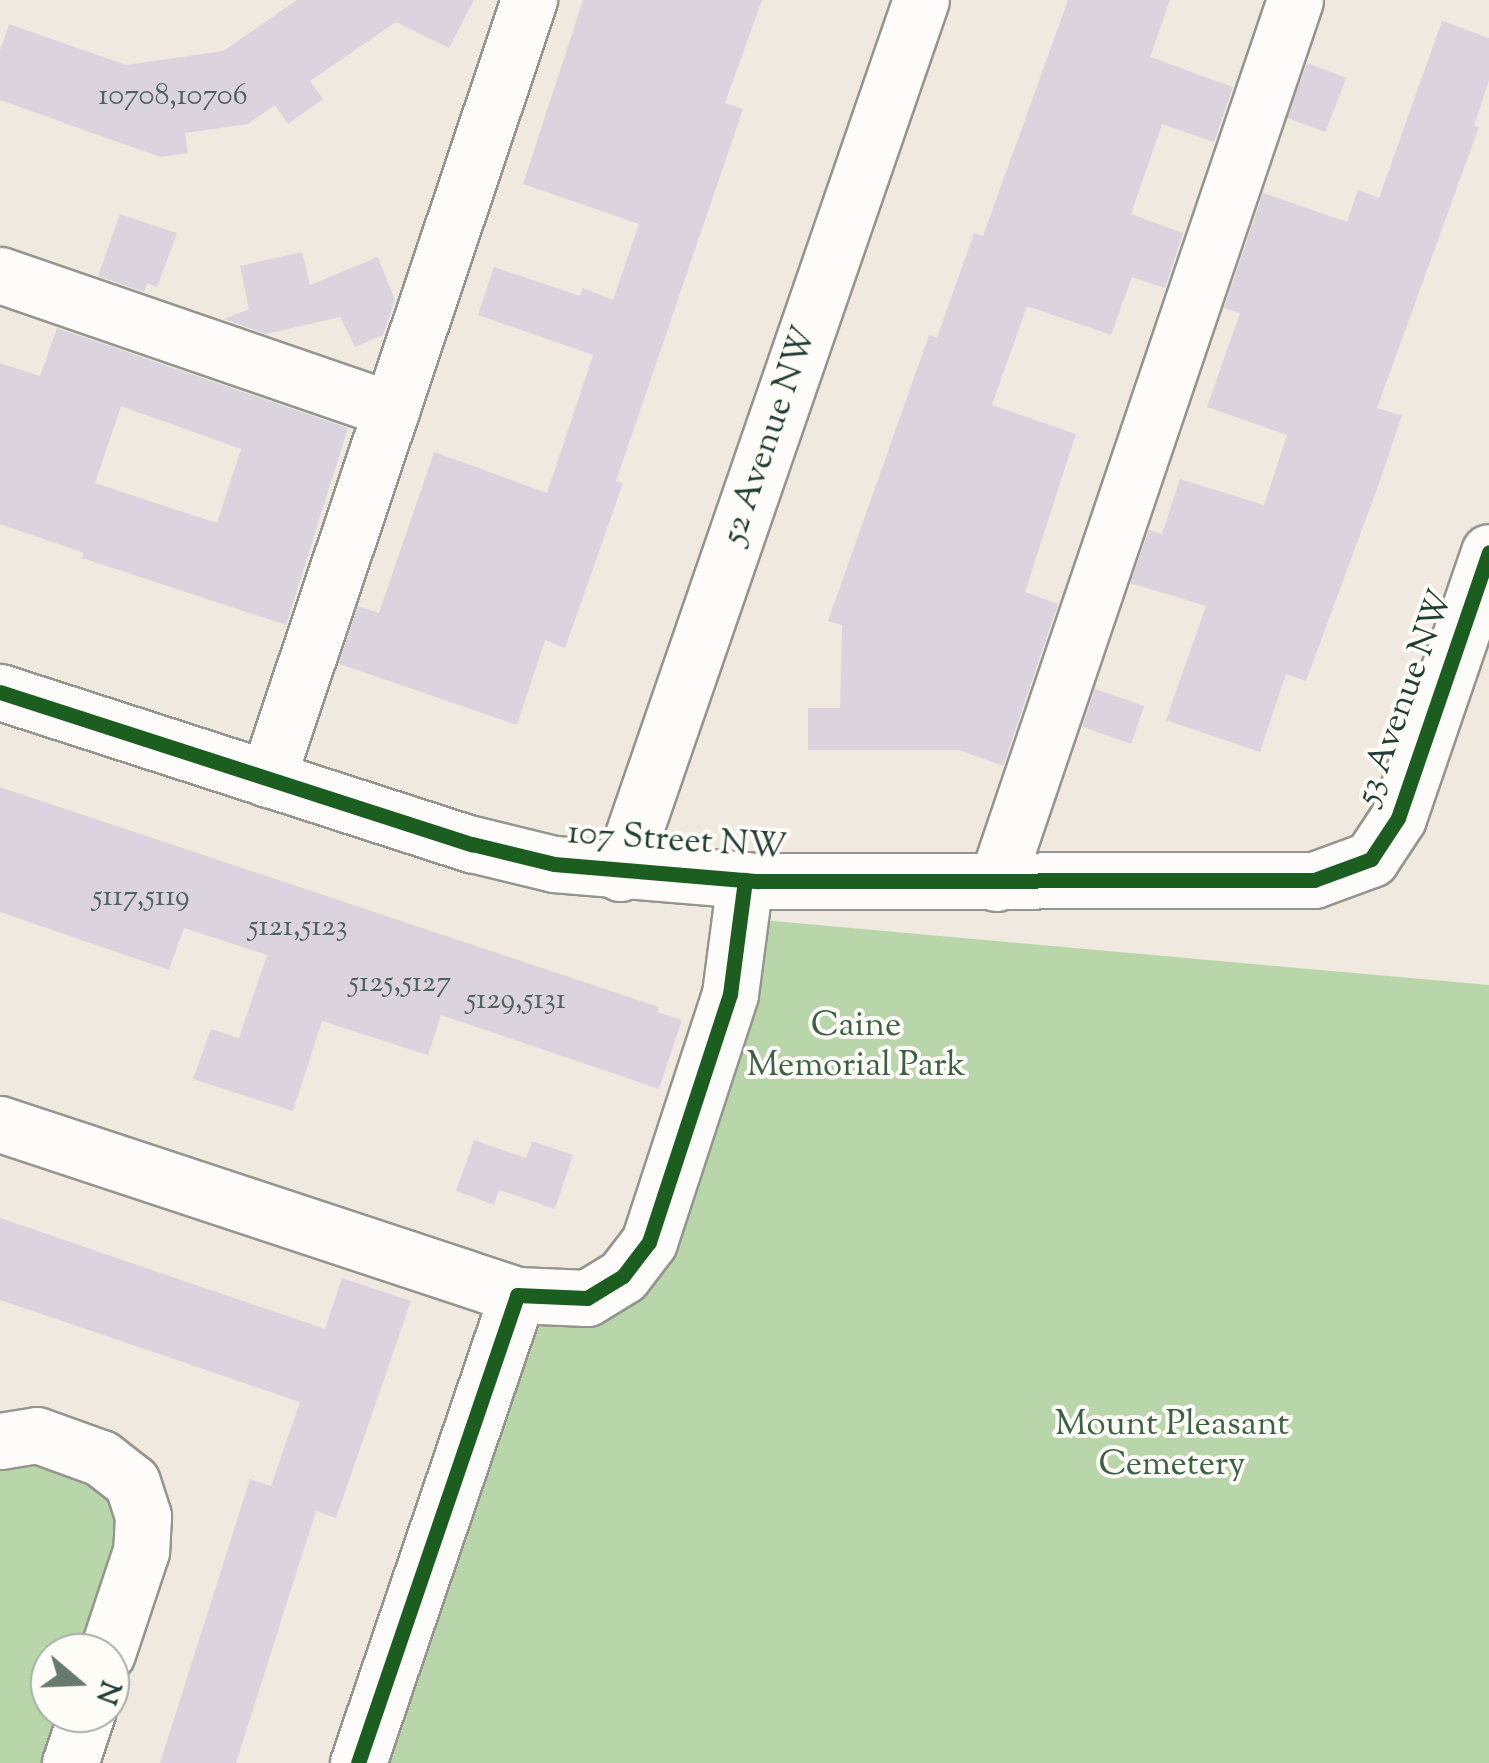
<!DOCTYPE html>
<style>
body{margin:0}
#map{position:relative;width:1489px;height:1763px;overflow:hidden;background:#f0e9df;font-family:"Sorts Mill Goudy",serif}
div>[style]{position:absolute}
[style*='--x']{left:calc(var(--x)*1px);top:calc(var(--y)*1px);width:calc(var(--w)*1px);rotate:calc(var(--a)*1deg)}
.green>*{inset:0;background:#b8d6a9}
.building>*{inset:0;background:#dbd4de;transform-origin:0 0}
.roads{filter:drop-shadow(2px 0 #93958e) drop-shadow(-2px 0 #93958e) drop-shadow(0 2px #93958e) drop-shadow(0 -2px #93958e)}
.minor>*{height:55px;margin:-27.5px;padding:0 27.5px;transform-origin:27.5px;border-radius:27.5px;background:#fdfcfa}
.cycleway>*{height:15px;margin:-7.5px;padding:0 7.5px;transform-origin:7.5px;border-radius:7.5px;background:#1b5e20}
span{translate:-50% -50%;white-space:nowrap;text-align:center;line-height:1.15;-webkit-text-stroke:8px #fdfcf7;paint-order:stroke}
.number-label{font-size:30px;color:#4e635e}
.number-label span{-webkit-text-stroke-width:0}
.street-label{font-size:35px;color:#1f3d34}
.park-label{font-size:35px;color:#3a6046}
.north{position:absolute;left:30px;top:1633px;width:100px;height:100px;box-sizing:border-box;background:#fdfcf7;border:2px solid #a4b0a9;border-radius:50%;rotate:109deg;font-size:28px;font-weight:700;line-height:40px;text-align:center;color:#1f3d34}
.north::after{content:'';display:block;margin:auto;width:35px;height:45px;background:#687970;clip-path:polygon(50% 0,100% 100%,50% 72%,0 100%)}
</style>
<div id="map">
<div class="green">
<i style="clip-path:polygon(761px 920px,1489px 985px,1489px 1763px,383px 1763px,531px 1327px,615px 1301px)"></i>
<i style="clip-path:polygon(35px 1458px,91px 1477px,113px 1495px,122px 1520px,84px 1653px,50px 1653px,50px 1713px,64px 1713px,45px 1763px,0 1763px,0 1466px)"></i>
</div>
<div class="building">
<i style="clip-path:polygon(297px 0,474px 0,449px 48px,396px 22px,310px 81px,323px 99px,288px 124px,275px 105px,248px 124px,185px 133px,188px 153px,160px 157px,0 100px,0 50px,9px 24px,126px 65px,223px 51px)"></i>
<i style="clip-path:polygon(583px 0,762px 0,725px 103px,743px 109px,616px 481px,623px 483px,565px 648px,545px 640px,517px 725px,339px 664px,358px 606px,379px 613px,434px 452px,547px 493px,593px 355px,478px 315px,494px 267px,580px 296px,583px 288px,613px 300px,639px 224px,523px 184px)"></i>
<i style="clip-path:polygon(1068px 0,1170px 0,1150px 57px,1233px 87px,1214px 142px,1162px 124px,1131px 214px,1183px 233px,1165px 288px,1132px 277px,1111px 335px,1027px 306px,992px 405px,1076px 434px,1025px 592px,1058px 604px,1003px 766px,959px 750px,808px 750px,808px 708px,840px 708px,842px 625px,828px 621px,929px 335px,937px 338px,974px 233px,983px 236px)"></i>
<i style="clip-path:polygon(1442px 21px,1489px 38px,1489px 80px,1474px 126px,1479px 127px,1377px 408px,1402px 416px,1378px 486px,1306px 681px,1286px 674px,1260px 752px,1166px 720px,1206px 606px,1130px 583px,1149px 530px,1162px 534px,1180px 479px,1264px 505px,1287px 435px,1207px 407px,1240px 313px,1224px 308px,1263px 193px,1347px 222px,1358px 190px,1379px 198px)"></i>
<i style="left:1307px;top:63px;width:42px;height:58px;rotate:21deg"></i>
<i style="clip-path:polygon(120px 214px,177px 233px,157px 287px,147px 283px,144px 292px,98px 276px)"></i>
<i style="clip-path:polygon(302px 252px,310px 285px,378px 257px,395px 300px,383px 335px,355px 347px,340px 317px,266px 334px,224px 319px,249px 309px,240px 266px)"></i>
<i style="clip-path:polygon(evenodd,57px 328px,348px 428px,286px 625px,82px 558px,84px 553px,0 524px,0 363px,40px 376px,57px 328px,121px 406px,241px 449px,217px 523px,95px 483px,121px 406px)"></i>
<i style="left:1095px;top:689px;width:52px;height:40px;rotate:19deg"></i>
<i style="clip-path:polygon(0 787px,659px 1007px,657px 1012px,682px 1020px,659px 1089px,441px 1015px,428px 1055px,322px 1021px,293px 1111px,193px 1079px,211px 1029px,239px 1038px,267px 955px,184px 928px,169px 970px,0 912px)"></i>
<i style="clip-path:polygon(474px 1140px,526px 1158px,532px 1141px,573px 1155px,555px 1209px,499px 1190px,494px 1205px,456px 1191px)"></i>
<i style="clip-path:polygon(0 1218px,325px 1329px,342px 1278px,411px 1301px,336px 1518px,316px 1511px,236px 1763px,160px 1763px,250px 1479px,271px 1486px,300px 1402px,0 1300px)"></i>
</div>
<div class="roads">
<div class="minor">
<i style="--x:0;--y:275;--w:414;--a:19"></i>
<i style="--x:0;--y:692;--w:496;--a:17.9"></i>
<i style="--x:472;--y:844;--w:84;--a:13.7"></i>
<i style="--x:554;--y:864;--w:205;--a:4.8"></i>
<i style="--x:758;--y:881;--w:556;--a:-0.1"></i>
<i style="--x:1314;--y:880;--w:61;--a:-20.2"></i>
<i style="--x:1371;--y:859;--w:49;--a:-56.6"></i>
<i style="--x:1398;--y:818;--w:281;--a:-71.1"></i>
<i style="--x:267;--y:779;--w:822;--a:-71.41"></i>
<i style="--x:620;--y:873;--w:923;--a:-70.98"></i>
<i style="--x:996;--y:883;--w:932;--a:-71.29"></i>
<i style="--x:0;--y:1124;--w:545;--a:18.3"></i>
<i style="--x:517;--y:1295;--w:70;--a:2.5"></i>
<i style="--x:587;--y:1298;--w:42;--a:-31.4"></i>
<i style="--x:623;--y:1276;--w:43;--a:-52.6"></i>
<i style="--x:649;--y:1242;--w:261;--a:-71.9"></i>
<i style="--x:730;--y:994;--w:115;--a:-82.5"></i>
<i style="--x:0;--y:1441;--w:37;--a:-9"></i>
<i style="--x:37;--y:1435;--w:68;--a:19.8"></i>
<i style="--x:101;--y:1458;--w:39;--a:38"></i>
<i style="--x:132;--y:1482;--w:36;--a:72"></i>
<i style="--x:143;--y:1516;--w:35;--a:93"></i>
<i style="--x:141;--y:1551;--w:108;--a:108.4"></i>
<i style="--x:70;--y:1763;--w:53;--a:-71.2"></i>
<i style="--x:358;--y:1763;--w:494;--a:-71.2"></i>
</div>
</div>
<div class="cycleway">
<i style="--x:0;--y:692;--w:496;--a:17.9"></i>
<i style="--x:472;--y:844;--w:84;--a:13.7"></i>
<i style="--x:554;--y:864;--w:205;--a:4.8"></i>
<i style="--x:758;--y:881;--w:556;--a:-0.1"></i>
<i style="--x:1314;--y:880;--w:61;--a:-20.2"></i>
<i style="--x:1371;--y:859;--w:49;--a:-56.6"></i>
<i style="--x:1398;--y:818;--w:281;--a:-71.1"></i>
<i style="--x:358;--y:1763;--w:494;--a:-71.2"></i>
<i style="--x:517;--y:1295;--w:70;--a:2.5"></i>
<i style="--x:587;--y:1298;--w:42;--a:-31.4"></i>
<i style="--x:623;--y:1276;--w:43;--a:-52.6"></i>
<i style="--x:649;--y:1242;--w:261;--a:-71.9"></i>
<i style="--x:730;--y:994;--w:115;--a:-82.5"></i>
</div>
<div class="number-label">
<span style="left:173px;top:97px">10708,10706</span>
<span style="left:141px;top:898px">5117,5119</span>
<span style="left:298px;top:928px">5121,5123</span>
<span style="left:400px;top:984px">5125,5127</span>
<span style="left:516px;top:1001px">5129,5131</span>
</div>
<div class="street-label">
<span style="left:771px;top:436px;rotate:-71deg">52 Avenue NW</span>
<span style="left:1406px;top:698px;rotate:-70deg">53 Avenue NW</span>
<span style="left:677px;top:842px;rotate:4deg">107 Street NW</span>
</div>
<div class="park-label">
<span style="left:856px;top:1047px">Caine<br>Memorial Park</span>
<span style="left:1172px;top:1446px">Mount Pleasant<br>Cemetery</span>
</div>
<div class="north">N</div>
</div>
